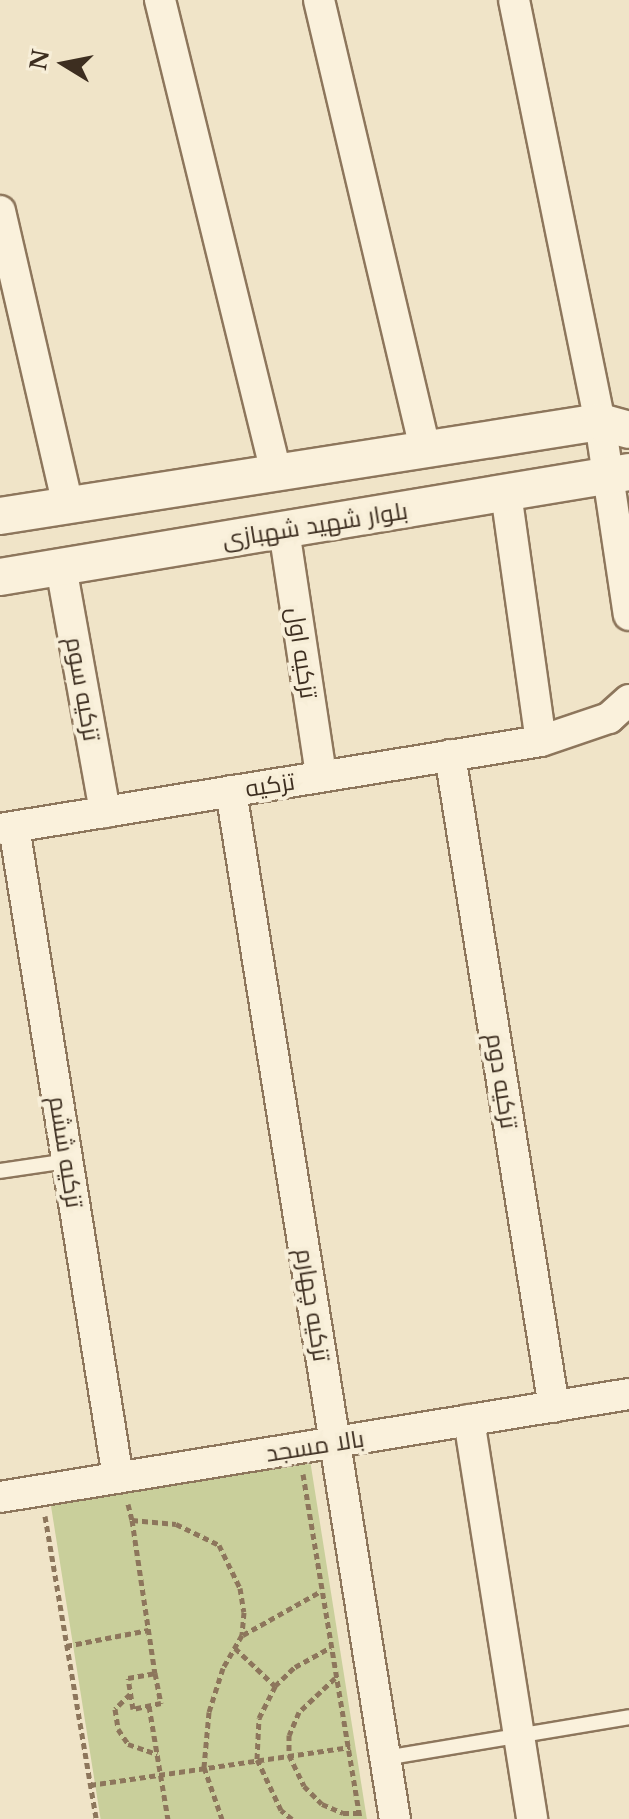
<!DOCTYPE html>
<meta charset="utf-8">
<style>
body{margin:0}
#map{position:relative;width:629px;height:1819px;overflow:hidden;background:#f0e4c8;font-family:"Libre Baskerville",Cairo,serif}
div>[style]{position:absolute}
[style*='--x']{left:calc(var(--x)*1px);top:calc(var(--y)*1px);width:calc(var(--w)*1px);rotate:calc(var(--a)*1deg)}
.green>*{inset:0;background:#c9cf9b;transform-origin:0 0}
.path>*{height:5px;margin-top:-2.5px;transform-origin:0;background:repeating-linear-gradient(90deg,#8d765c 0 6px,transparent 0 10px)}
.roads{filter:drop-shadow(2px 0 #8d765c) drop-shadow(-2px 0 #8d765c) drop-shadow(0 2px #8d765c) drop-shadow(0 -2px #8d765c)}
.service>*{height:14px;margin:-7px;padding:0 7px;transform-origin:7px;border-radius:7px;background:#faf1dc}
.minor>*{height:30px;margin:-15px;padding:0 15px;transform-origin:15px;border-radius:15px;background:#faf1dc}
.tertiary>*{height:36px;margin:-18px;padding:0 18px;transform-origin:18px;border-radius:18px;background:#faf1dc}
span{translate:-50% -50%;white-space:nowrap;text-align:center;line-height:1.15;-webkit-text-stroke:8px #f7eed8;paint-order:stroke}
.street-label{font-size:24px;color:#3d2e20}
.north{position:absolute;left:24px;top:24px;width:80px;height:80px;-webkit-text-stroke:6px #f7eed8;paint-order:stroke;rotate:280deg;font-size:22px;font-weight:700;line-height:32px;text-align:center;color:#3d2e20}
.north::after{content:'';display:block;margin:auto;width:28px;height:36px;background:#3d2e20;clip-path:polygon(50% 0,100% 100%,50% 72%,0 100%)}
</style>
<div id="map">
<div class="green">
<i style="left:310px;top:1460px;width:364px;height:263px;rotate:81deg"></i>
</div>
<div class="path">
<i style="--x:303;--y:1474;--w:350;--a:80.6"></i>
<i style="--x:128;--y:1504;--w:16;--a:76"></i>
<i style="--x:132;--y:1520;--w:44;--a:5.2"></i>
<i style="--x:176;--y:1524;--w:48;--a:26"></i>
<i style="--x:219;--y:1545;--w:48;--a:64"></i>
<i style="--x:240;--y:1588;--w:24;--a:81"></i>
<i style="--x:244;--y:1612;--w:23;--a:95"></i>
<i style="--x:242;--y:1635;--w:38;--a:120"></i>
<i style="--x:223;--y:1668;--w:46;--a:107.7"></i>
<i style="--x:209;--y:1712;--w:55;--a:95.2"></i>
<i style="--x:204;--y:1767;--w:55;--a:70.9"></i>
<i style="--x:45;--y:1516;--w:307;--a:80.4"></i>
<i style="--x:132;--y:1520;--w:155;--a:81.5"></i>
<i style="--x:243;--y:1635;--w:90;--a:-29.4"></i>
<i style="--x:66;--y:1646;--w:84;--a:-11"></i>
<i style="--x:235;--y:1648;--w:55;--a:43.5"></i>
<i style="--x:155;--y:1673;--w:31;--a:79"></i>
<i style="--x:161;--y:1703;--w:29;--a:168"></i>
<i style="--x:133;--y:1709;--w:31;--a:-99"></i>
<i style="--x:128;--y:1678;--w:27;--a:-10"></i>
<i style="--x:335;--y:1678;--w:50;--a:136.6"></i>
<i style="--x:299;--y:1712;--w:25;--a:113"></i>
<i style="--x:289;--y:1735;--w:20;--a:90"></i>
<i style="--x:289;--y:1755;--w:34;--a:64"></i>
<i style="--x:304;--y:1786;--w:25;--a:45"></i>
<i style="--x:322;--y:1804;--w:23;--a:23"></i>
<i style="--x:343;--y:1813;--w:15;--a:0"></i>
<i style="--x:130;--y:1694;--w:21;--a:135"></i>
<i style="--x:115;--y:1709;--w:20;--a:81"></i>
<i style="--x:118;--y:1729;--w:18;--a:56"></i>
<i style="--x:128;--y:1744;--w:31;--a:19"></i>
<i style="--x:149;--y:1706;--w:115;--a:80.5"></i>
<i style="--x:90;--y:1785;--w:263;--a:-8.3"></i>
<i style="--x:292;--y:1819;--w:14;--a:-141"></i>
<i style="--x:281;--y:1810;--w:56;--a:-115.2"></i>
<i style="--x:257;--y:1759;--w:41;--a:-87.2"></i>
<i style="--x:259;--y:1718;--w:36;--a:-63"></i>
<i style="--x:275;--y:1686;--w:28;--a:-44"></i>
<i style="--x:295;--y:1667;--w:41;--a:-29.1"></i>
</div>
<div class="roads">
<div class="service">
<i style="--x:0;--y:1171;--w:69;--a:-8.4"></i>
<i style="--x:385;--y:1758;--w:247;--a:-9.5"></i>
</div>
<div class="minor">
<i style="--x:160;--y:0;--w:487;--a:76.2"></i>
<i style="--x:319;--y:0;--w:462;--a:76.7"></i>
<i style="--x:514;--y:0;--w:431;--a:78.5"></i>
<i style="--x:600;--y:422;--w:195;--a:81.5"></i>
<i style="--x:0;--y:211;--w:303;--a:77"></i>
<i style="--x:506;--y:493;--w:250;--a:82"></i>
<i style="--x:284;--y:530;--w:249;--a:81.4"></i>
<i style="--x:61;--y:567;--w:249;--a:79.8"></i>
<i style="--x:450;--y:755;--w:660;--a:80.94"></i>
<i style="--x:231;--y:791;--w:1041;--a:80.94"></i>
<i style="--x:14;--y:827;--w:659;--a:80.92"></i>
<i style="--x:0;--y:829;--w:548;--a:-9.24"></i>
<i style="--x:541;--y:741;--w:72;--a:-18.7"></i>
<i style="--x:609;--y:718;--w:27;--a:-42"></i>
<i style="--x:469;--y:1420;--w:404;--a:81"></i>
<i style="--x:0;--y:1497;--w:637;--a:-9.3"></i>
</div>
<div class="tertiary">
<i style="--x:0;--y:516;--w:607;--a:-8.9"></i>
<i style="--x:600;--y:422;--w:30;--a:15"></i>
<i style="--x:0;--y:577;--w:638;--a:-9.48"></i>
</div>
</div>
<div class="street-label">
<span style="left:315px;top:525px;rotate:-9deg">بلوار شهید شهبازی</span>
<span style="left:302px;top:653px;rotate:81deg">تزکیه اول</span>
<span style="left:83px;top:689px;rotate:80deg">تزکیه سوم</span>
<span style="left:270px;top:785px;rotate:-9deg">تزکیه</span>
<span style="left:502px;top:1081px;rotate:81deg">تزکیه دوم</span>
<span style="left:66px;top:1152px;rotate:81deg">تزکیه ششم</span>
<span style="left:313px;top:1305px;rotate:81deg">تزکیه چهارم</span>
<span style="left:315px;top:1446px;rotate:-9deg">بالا مسجد</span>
</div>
<div class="north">N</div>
</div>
